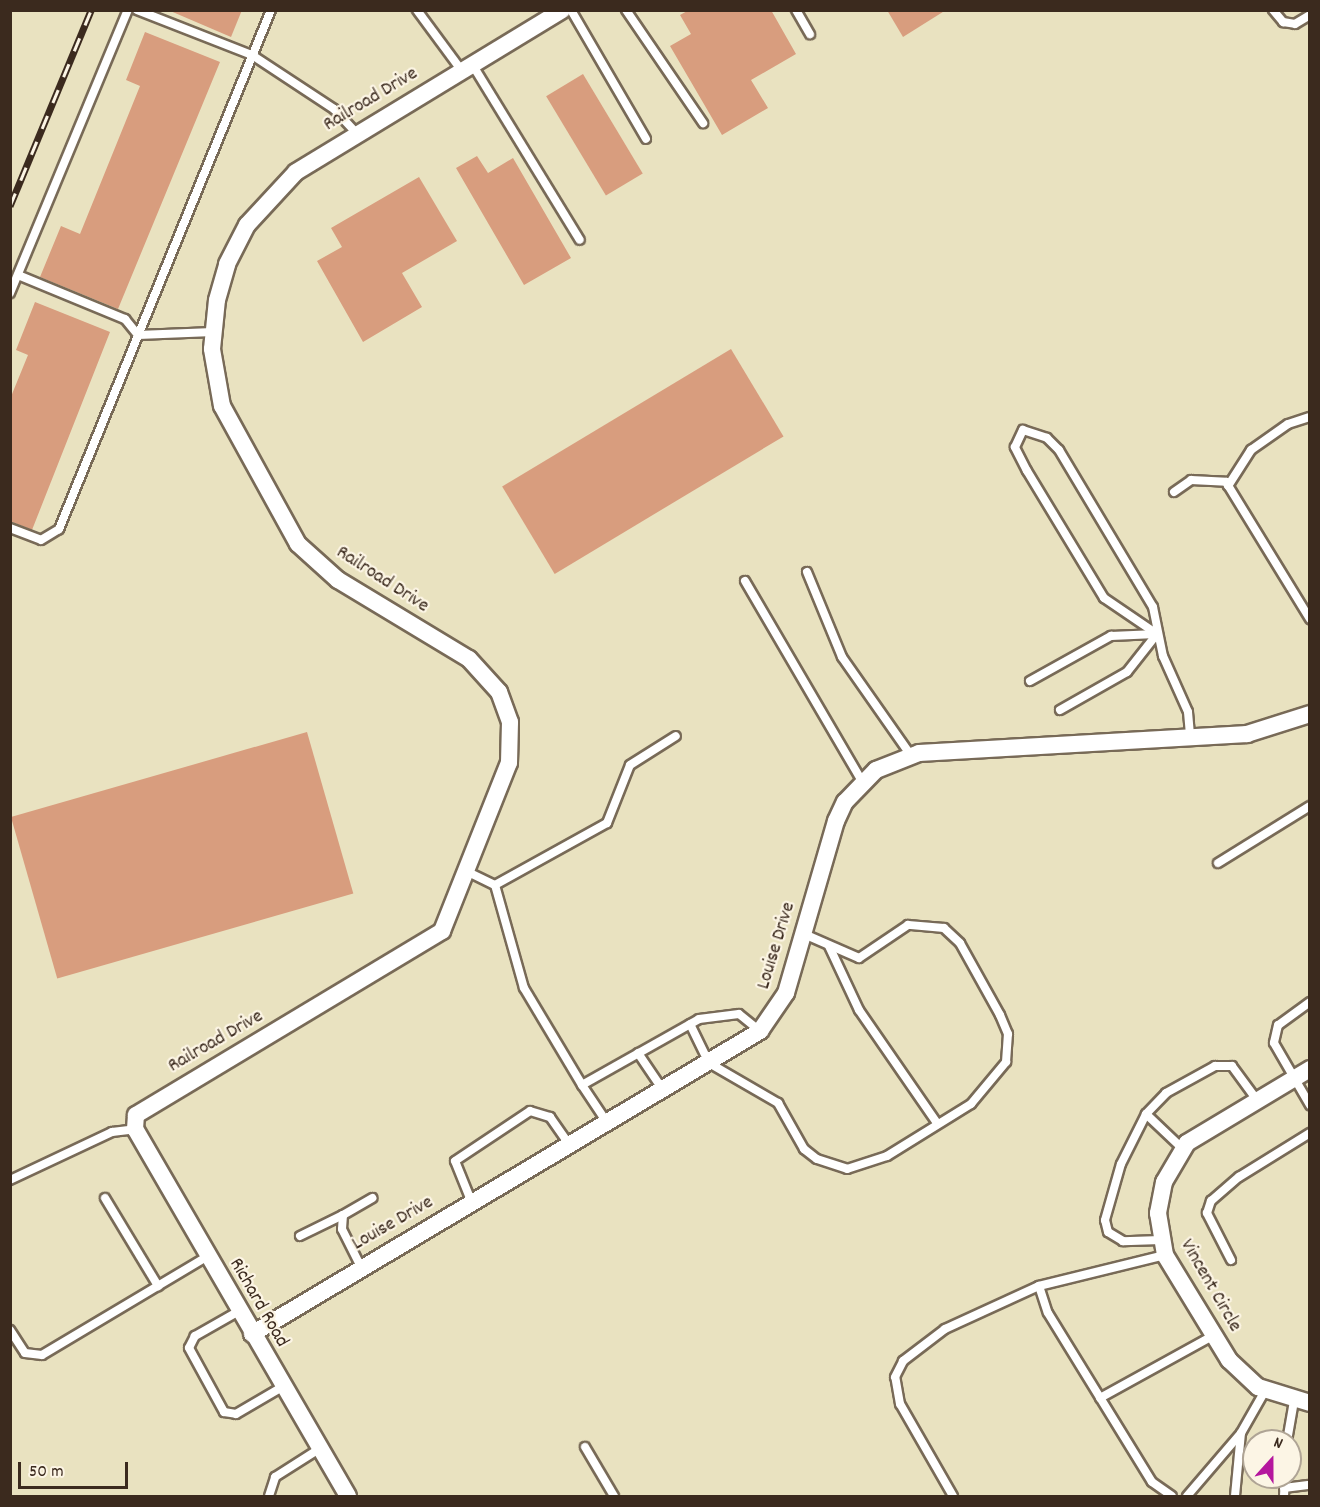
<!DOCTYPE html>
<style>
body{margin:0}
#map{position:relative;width:1320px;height:1507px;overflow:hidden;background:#e9e2c0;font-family:Dekko,sans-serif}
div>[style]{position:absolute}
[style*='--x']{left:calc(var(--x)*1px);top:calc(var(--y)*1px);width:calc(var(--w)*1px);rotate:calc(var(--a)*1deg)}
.building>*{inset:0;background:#d89d7e;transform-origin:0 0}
.roads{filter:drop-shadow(2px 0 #786a57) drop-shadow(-2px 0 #786a57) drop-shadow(0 2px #786a57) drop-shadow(0 -2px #786a57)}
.service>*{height:8px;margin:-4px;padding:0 4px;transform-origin:4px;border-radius:4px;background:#fff}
.minor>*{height:16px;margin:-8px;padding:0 8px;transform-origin:8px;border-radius:8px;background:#fff}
.rail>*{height:7px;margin-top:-3.5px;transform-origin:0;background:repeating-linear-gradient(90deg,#fcf5e5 0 14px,#3b2a1e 0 28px);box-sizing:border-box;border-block:2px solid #3b2a1e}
span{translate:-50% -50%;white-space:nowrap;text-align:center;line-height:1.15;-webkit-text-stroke:4.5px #fcf5e5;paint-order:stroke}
.street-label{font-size:20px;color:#3b2a1e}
.frame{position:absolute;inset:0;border:12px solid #3b2a1e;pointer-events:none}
.north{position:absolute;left:1242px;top:1429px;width:60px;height:60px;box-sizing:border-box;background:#fcf5e5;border:2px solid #afa495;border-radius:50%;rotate:21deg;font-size:16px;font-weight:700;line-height:24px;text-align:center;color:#3b2a1e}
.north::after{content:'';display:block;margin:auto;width:21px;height:27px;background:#b5179e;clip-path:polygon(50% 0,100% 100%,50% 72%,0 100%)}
.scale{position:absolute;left:18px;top:1462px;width:110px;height:27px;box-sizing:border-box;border:3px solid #3b2a1e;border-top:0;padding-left:8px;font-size:18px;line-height:21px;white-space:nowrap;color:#3b2a1e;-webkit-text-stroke:4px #fcf5e5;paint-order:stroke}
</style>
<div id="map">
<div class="building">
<i style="clip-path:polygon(168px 10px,242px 10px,231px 37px)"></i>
<i style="clip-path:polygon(689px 10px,771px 10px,796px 54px,751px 80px,768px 108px,722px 135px,670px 46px,691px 34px,680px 15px)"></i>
<i style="clip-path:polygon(887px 10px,946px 10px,903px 37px)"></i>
<i style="clip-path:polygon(145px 32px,220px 62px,118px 309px,40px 277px,61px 226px,80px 234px,140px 86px,126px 80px)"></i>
<i style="left:583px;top:74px;width:116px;height:43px;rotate:59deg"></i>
<i style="clip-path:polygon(477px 156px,488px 173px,513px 158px,571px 258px,524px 285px,456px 168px)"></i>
<i style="clip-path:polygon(419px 177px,457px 241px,402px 273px,422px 307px,363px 342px,317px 261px,342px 247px,331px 228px)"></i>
<i style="clip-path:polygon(35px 302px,110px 332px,32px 530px,10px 521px,10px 399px,28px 355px,16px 350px)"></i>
<i style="left:731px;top:349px;width:102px;height:267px;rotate:59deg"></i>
<i style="left:307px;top:732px;width:168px;height:308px;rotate:74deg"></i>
</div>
<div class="roads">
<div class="service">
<i style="--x:137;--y:10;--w:123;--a:21.4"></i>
<i style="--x:252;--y:55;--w:98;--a:33.4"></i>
<i style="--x:334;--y:109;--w:33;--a:47"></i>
<i style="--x:417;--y:10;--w:76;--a:53.6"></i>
<i style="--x:571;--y:10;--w:149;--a:59.8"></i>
<i style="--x:626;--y:10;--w:137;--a:55.7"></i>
<i style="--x:796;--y:10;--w:28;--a:60"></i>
<i style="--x:1273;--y:10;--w:16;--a:50"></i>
<i style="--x:1283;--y:22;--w:12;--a:9"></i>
<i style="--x:1295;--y:24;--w:17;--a:-31"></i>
<i style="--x:472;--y:64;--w:206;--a:58.5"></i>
<i style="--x:18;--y:275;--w:116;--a:22.4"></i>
<i style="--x:125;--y:319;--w:21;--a:51"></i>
<i style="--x:138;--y:335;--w:75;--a:-2.3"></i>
<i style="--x:10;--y:293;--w:307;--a:-67.4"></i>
<i style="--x:1228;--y:486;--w:43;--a:-57.4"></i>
<i style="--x:1251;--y:450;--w:45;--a:-35.1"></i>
<i style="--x:1288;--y:424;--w:23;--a:-18"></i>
<i style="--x:1174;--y:492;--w:21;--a:-35"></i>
<i style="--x:1191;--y:480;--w:35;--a:3"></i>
<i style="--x:1226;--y:482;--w:161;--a:58.5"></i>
<i style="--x:10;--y:528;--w:33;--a:21"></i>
<i style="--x:41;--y:540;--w:21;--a:-31"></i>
<i style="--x:59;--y:529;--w:561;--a:-67.78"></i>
<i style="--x:807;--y:572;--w:92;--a:67.6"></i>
<i style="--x:842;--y:657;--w:118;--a:55"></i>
<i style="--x:745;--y:581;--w:232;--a:59.7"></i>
<i style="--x:1157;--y:634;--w:64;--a:-145.8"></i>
<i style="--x:1104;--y:598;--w:149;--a:-121.2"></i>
<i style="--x:1027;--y:471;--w:27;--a:-117"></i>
<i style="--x:1015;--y:447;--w:19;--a:-65"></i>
<i style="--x:1023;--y:430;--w:25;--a:18"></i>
<i style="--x:1047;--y:438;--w:17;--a:45"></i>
<i style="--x:1059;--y:450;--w:183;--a:59.1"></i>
<i style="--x:1153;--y:607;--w:50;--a:78.5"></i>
<i style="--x:1163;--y:656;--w:61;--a:65.9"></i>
<i style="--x:1188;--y:712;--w:24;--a:85"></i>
<i style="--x:1030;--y:681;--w:93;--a:-29.1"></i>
<i style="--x:1111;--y:636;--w:45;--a:-2.5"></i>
<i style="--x:1060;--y:710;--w:77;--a:-29.6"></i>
<i style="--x:1127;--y:672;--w:48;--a:-51.7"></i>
<i style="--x:1218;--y:863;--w:108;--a:-31.8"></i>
<i style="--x:468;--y:872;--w:30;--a:26"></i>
<i style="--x:495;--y:885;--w:107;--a:74.3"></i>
<i style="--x:524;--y:988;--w:113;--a:59.1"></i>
<i style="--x:495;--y:885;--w:128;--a:-29"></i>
<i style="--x:607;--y:823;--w:62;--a:-68.4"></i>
<i style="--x:630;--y:765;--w:54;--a:-32.2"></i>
<i style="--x:829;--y:946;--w:71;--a:64.9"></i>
<i style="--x:859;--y:1010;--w:137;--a:55.4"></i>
<i style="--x:1310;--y:1002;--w:39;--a:144"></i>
<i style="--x:1278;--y:1025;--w:18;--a:103"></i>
<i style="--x:1274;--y:1043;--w:72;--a:59.9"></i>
<i style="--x:690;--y:1024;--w:43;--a:64"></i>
<i style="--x:709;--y:1063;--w:80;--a:30.1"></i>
<i style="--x:778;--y:1103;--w:53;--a:60.5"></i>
<i style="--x:804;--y:1149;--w:16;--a:38"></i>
<i style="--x:817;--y:1159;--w:32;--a:18"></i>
<i style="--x:847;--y:1169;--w:42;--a:-18"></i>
<i style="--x:887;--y:1156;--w:99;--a:-31.8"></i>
<i style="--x:971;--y:1104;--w:55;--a:-50.2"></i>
<i style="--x:1006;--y:1062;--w:28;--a:-86"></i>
<i style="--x:1008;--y:1034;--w:21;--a:-113"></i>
<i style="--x:1000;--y:1015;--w:82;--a:-119.1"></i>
<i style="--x:960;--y:943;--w:22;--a:-137"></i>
<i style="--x:944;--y:928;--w:36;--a:-175"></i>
<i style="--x:908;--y:925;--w:59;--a:146"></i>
<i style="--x:859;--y:958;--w:60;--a:-156.4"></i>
<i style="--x:638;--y:1053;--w:45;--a:56"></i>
<i style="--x:1146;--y:1114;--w:51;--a:43.4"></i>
<i style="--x:608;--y:1124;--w:47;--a:-123.7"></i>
<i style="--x:582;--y:1085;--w:134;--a:-29.4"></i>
<i style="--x:699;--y:1019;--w:40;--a:-7.1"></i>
<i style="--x:739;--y:1014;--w:27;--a:39"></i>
<i style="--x:10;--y:1180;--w:113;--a:-25.2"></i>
<i style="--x:112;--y:1132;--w:23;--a:-7"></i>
<i style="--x:105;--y:1198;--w:103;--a:58.9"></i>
<i style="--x:472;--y:1203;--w:45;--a:-112"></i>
<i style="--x:455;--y:1161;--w:90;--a:-33.7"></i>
<i style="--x:530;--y:1111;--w:21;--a:17"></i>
<i style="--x:550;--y:1117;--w:35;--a:55"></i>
<i style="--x:300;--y:1236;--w:48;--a:-26"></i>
<i style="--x:1161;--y:1240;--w:38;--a:178"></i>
<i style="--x:1123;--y:1241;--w:17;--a:-149"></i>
<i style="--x:1108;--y:1232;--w:12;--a:-104"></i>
<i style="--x:1105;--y:1220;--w:58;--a:-74.1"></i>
<i style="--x:1121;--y:1164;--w:56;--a:-63.4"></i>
<i style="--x:1146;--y:1114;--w:29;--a:-46"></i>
<i style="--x:1166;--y:1093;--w:56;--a:-28.9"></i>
<i style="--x:1215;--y:1066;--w:17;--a:0"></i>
<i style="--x:1232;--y:1066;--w:42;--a:53.7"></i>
<i style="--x:1165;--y:1255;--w:130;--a:166.2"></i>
<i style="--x:1039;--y:1286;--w:28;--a:72"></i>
<i style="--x:1048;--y:1313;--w:198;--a:58.4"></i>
<i style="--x:1152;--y:1482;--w:24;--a:35"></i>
<i style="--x:1231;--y:1260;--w:53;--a:-117.1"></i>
<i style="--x:1207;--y:1213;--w:13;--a:-72"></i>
<i style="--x:1211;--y:1201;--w:37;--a:-41"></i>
<i style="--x:1239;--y:1177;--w:84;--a:-31.8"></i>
<i style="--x:361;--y:1267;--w:42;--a:-116.6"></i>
<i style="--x:342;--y:1229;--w:14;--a:-86"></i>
<i style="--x:343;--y:1215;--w:34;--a:-30"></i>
<i style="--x:239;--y:1311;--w:51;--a:150.4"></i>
<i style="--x:195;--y:1336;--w:13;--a:117"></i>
<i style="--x:189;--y:1348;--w:73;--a:61.3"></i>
<i style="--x:224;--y:1412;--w:12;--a:9"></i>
<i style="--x:236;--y:1414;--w:53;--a:-30.4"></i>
<i style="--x:10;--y:1330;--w:27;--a:57"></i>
<i style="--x:25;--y:1353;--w:17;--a:7"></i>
<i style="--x:42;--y:1355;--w:193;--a:-30.8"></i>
<i style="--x:1100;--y:1398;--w:130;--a:-28.9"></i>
<i style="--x:1287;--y:1441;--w:41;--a:-80.1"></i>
<i style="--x:585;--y:1447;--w:57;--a:59.4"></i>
<i style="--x:1284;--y:1488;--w:26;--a:-7"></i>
<i style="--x:269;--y:1496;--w:20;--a:-72"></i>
<i style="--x:275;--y:1477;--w:52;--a:-32.5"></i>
<i style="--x:953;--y:1496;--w:106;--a:-119.9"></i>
<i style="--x:900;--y:1404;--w:27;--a:-100"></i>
<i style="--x:895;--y:1377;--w:18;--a:-63"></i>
<i style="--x:903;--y:1361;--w:53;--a:-37.3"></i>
<i style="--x:945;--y:1329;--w:103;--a:-24.6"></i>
<i style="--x:1187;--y:1496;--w:83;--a:-49.4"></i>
<i style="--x:1235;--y:1496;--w:63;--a:-84.6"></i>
<i style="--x:1241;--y:1433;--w:48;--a:-60.3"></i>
<i style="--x:1284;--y:1496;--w:19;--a:-87"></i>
</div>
<div class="minor">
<i style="--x:1310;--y:1069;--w:144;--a:149"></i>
<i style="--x:1187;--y:1143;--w:45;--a:120.5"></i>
<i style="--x:1164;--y:1182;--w:32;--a:101"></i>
<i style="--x:1158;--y:1213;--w:43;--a:80.5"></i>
<i style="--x:1165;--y:1255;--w:123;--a:58.6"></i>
<i style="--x:1229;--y:1360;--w:40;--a:43"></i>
<i style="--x:1258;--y:1387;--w:54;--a:17.1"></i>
<i style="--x:252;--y:1334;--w:592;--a:-30.81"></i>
<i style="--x:760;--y:1031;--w:46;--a:-55.6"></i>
<i style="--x:786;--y:993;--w:179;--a:-73.8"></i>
<i style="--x:836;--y:821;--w:21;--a:-65"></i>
<i style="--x:845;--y:802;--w:45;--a:-45.9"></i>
<i style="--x:876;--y:770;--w:46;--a:-21.6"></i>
<i style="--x:919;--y:753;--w:329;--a:-3.3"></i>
<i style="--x:1247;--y:734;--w:66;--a:-17.6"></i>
<i style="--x:348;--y:1496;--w:424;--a:-120.1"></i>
<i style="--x:135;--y:1129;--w:14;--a:-86"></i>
<i style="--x:136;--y:1115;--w:357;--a:-31"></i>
<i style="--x:442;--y:931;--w:181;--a:-68.3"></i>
<i style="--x:509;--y:763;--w:41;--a:-88.6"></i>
<i style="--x:510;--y:722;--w:32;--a:-110"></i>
<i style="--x:499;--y:692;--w:45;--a:-132.3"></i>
<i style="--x:469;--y:659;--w:153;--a:-148.9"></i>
<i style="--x:338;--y:580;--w:54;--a:-138"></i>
<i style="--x:298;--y:544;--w:158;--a:-118.8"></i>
<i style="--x:222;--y:406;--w:58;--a:-100"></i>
<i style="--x:212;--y:349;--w:49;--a:-84.2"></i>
<i style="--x:217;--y:300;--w:37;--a:-74"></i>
<i style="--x:227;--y:264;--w:44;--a:-62.9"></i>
<i style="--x:247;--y:225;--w:72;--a:-47.2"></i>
<i style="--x:296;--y:172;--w:311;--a:-31.3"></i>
</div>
</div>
<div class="rail">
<i style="--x:10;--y:206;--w:212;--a:-67.5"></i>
</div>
<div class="street-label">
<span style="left:371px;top:100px;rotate:-31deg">Railroad Drive</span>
<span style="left:382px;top:580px;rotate:33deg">Railroad Drive</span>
<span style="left:777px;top:946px;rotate:-73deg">Louise Drive</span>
<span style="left:216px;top:1042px;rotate:-30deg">Railroad Drive</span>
<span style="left:393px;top:1224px;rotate:-30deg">Louise Drive</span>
<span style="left:1210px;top:1286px;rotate:60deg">Vincent Circle</span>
<span style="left:258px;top:1303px;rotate:60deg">Richard Road</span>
</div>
<div class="frame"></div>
<div class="north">N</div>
<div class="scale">50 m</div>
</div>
